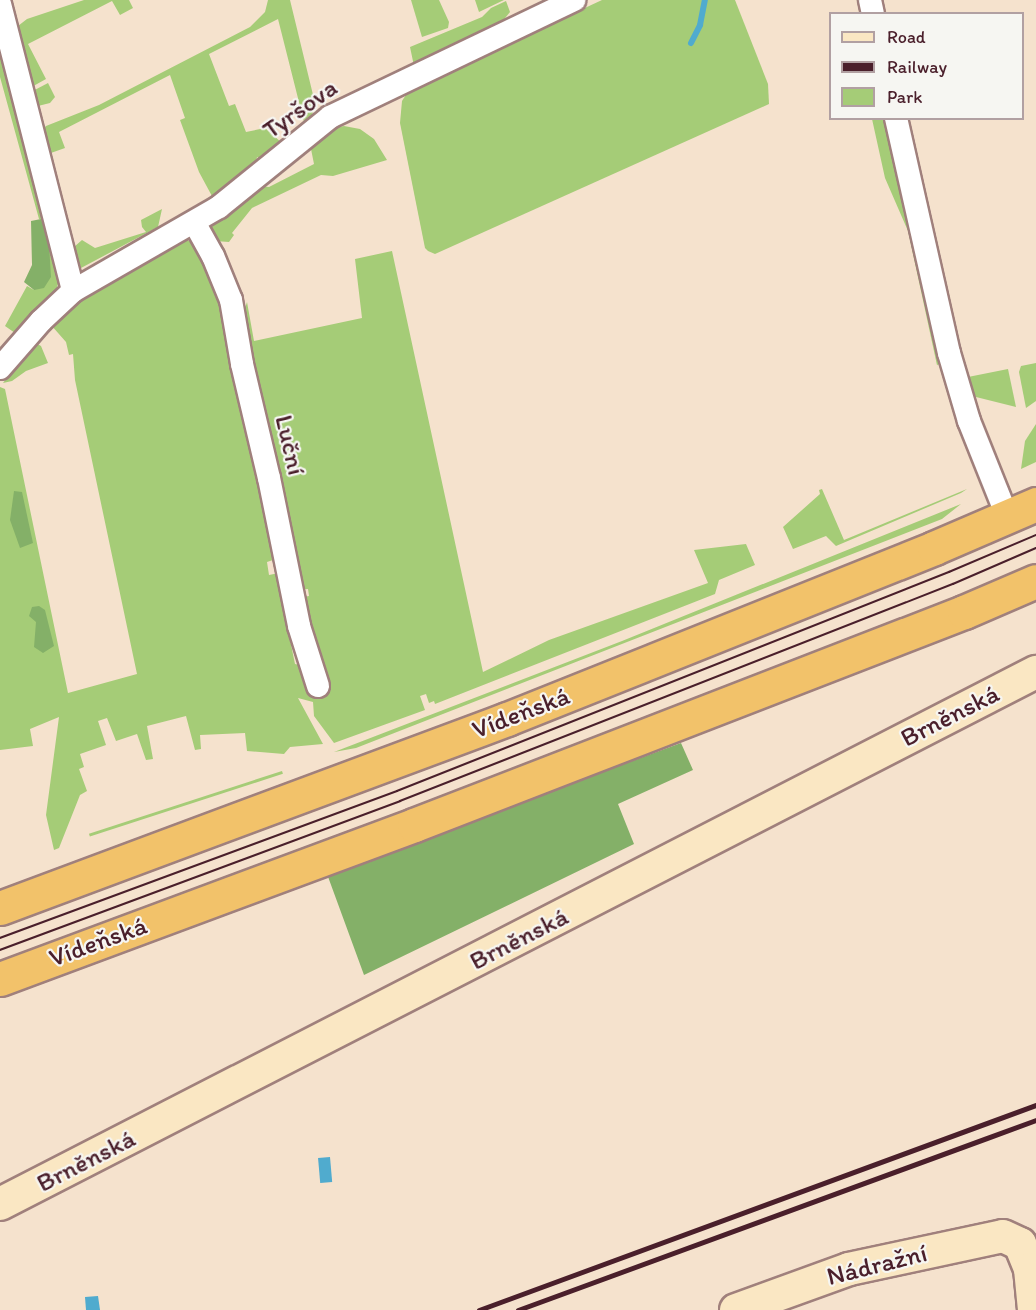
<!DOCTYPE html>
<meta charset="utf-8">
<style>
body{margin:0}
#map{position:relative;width:1036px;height:1310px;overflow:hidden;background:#f5e2cd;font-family:Itim,sans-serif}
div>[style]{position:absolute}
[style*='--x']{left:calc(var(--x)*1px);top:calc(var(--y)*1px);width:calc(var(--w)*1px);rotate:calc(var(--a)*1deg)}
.green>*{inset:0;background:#a5cc77;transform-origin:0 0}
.forest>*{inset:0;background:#84b068}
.water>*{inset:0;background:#50abce;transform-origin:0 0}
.stream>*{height:6px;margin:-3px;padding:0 3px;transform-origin:3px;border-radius:3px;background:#50abce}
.roads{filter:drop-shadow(2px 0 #a0807c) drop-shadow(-2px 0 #a0807c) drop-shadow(0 2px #a0807c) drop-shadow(0 -2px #a0807c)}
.street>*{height:22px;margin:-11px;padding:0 11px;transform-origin:11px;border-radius:11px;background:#fff}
.secondary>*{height:32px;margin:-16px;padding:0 16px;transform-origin:16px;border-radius:16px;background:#fae7c3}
.highway>*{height:33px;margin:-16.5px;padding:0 16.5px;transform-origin:16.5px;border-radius:16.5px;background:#f2c26a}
.tram>*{height:1.5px;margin:-0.75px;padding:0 0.75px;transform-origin:0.75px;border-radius:0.75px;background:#4a1f2b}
.rail>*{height:4.5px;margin:-2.25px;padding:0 2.25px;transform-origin:2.25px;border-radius:2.25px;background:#4a1f2b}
span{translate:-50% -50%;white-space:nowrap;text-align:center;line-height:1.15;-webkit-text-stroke:4.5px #f6f6f2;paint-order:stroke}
.street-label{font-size:26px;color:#4a1f2b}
.legend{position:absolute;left:829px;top:12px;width:195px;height:108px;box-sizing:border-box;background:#f6f6f2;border:2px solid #b1a0a2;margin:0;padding:8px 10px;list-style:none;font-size:18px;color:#4a1f2b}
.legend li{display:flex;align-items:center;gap:12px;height:30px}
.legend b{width:30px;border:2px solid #b1a0a2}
</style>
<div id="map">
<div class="green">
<i style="clip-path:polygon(84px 0,129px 0,133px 8px,120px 15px,112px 1px,28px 44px,46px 79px,28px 89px,15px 33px,18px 26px,27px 19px)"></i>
<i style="clip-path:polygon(268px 0,290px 0,315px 103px,311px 119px,305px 126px,278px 19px,209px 54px,229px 106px,235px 104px,246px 132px,265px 128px,282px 143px,262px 160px,257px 157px,256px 163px,213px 198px,199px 172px,180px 120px,185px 118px,170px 75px,59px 132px,65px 148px,48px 154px,43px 129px,46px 126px,99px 105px,250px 27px,265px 12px)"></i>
<i style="clip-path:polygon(411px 0,439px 0,449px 22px,448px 28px,422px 37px)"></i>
<i style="clip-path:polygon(475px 0,504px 0,479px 12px)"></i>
<i style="clip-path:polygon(602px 0,735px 0,768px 84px,769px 104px,435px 254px,428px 251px,425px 248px,400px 123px,402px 101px,409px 90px)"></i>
<i style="clip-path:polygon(506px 1px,510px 12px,501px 23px,414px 66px,410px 47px,482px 17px,491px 8px)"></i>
<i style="clip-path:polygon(0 30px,61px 274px,55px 294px,15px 333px,5px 326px,27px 286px,34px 290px,41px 219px,39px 219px,0 77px)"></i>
<i style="clip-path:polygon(48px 83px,55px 97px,50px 103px,38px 106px,29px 93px)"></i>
<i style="clip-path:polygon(872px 119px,887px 119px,945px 362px,937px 365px,940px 379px,908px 231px,885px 178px)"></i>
<i style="clip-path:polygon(344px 126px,360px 129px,374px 139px,387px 160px,333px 176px,321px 175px,252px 208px,232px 233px,234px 235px,229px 242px,215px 241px,211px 228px,214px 222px,259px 186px,269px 187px,314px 164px,310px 144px,330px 129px)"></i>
<i style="clip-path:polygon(162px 209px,158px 227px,81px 268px,74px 247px,82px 240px,95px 248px,146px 232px,142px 227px,141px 220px)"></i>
<i style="clip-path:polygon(evenodd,184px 238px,194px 244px,204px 258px,218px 290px,263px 466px,293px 624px,287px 625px,295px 664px,305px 666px,310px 688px,321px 685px,304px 631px,298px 598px,309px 596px,308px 589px,296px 590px,269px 458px,250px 385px,244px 344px,243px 315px,247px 302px,254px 341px,362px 318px,355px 259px,392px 251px,483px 672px,549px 640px,708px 583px,694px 550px,746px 544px,755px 565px,719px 580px,715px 594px,435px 704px,434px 701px,429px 703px,426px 694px,420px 696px,425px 710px,334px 743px,314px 716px,313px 702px,298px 698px,323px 744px,290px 747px,284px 754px,247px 751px,245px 733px,200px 735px,201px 749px,195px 750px,186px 716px,147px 726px,153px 759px,146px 760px,137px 734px,116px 741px,107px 718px,98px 721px,106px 745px,80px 754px,84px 767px,79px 769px,87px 791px,80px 795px,59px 848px,54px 850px,46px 815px,59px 717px,30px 729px,33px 746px,0 750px,0 387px,5px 389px,68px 693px,137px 674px,75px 380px,73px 354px,69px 355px,66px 342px,51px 325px,76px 302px,150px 254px,184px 238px,273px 560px,278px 563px,279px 573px,269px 575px,267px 562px,273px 560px)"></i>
<i style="clip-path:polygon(34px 342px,41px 346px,48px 363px,26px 371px,12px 381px,3px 383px)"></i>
<i style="clip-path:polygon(1036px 363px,1036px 401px,1026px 408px,1019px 372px,1021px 366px)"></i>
<i style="clip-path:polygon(1008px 369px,1016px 407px,976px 397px,963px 378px)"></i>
<i style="clip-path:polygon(1036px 424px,1036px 462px,1021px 469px,1025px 441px)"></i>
<i style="clip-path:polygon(822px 489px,844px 540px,967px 489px,961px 493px,836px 546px,826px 536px,793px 549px,783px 527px,820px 494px,819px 490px)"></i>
<i style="clip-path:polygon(961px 504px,942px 519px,356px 748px,334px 752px,622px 641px)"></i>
<i style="left:282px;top:771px;width:3px;height:203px;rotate:72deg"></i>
</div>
<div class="forest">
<i style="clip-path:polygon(41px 219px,49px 244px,51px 277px,44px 288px,34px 290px,24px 282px,32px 265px,31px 221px)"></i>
<i style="clip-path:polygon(14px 491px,22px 492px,33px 543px,20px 548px,10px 520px)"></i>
<i style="clip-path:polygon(39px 606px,45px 610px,54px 646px,43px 653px,34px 647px,36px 622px,29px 616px,32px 607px)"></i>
<i style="clip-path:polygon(681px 743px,693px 770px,618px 804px,634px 844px,364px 975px,327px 874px)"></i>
</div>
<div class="water">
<i style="left:330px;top:1157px;width:25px;height:12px;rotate:85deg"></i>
<i style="clip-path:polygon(98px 1296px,100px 1310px,86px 1310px,85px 1297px)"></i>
</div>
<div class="stream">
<i style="--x:691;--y:43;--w:20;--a:-63"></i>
<i style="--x:700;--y:25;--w:25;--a:-79"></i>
</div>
<div class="roads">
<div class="street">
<i style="--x:870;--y:0;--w:14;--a:78"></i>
<i style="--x:0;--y:4;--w:296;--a:75.7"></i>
<i style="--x:896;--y:118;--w:241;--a:77.3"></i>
<i style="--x:949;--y:353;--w:71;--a:73.6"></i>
<i style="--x:969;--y:421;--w:102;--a:68.2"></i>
<i style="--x:194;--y:222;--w:39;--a:61"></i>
<i style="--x:213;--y:256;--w:48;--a:67.8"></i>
<i style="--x:231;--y:300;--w:65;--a:80.2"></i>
<i style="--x:242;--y:364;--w:117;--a:76.7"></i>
<i style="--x:269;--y:478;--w:151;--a:78.5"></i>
<i style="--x:299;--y:626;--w:63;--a:72.4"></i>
<i style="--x:0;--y:368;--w:62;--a:-48.9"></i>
<i style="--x:41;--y:321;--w:44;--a:-43.2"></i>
<i style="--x:73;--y:291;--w:168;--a:-29.9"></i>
<i style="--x:219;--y:207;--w:143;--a:-39"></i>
<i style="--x:330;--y:117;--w:271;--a:-25.6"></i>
</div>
<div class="secondary">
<i style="--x:0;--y:1204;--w:1165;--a:-27.18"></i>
<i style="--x:736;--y:1310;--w:120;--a:-19.9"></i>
<i style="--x:849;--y:1269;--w:157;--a:-12.1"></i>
<i style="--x:1003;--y:1236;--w:19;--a:25"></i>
<i style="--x:1020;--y:1244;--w:27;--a:68"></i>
<i style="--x:1030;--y:1269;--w:41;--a:84.4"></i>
</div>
<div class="highway">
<i style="--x:0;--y:908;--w:541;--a:-20.44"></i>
<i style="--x:507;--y:719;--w:460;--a:-21.8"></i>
<i style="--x:934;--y:548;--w:111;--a:-23.3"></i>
<i style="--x:0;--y:979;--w:442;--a:-20.4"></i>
<i style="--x:414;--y:825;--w:590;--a:-21.17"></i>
<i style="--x:964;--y:612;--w:78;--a:-23.3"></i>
</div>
</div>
<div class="tram">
<i style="--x:0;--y:938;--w:423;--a:-20.3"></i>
<i style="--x:397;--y:791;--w:594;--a:-21.64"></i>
<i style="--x:949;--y:572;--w:95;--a:-23"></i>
<i style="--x:0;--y:950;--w:427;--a:-20.4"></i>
<i style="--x:400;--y:801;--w:594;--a:-21.43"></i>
<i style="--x:953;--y:584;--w:90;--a:-23.4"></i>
</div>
<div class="rail">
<i style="--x:479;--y:1310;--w:594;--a:-20.21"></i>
<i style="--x:518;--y:1310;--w:552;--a:-20.14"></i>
</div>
<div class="street-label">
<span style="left:300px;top:109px;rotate:-35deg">Tyršova</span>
<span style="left:290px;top:445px;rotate:77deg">Luční</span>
<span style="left:521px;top:713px;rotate:-21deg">Vídeňská</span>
<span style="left:950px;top:716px;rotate:-27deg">Brněnská</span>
<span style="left:519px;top:939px;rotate:-27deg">Brněnská</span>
<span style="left:98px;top:942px;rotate:-20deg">Vídeňská</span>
<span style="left:86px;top:1161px;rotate:-27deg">Brněnská</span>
<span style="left:877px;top:1265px;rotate:-14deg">Nádražní</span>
</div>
<ul class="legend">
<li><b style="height:8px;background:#fae7c3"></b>Road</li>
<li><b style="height:8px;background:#4a1f2b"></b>Railway</li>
<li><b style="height:16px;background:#a5cc77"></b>Park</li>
</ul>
</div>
